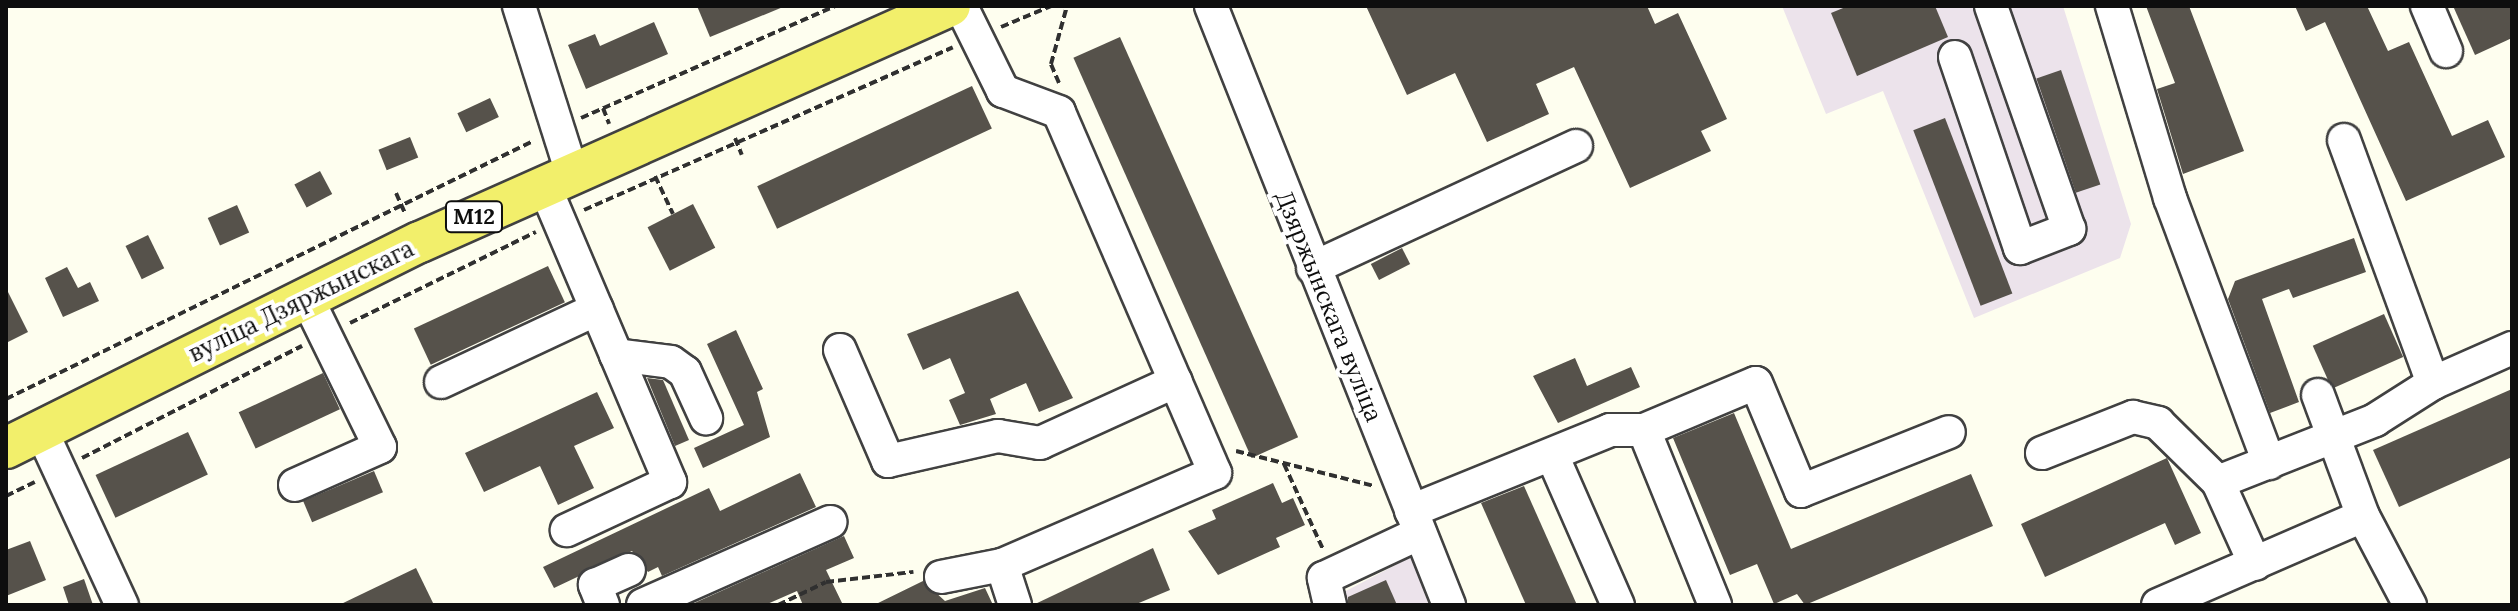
<!DOCTYPE html>
<meta charset="utf-8">
<style>
body{margin:0}
#map{position:relative;width:2518px;height:611px;overflow:hidden;background:#fefeef;font-family:Lora,serif}
div>[style]{position:absolute}
[style*='--x']{left:calc(var(--x)*1px);top:calc(var(--y)*1px);width:calc(var(--w)*1px);rotate:calc(var(--a)*1deg)}
.industrial>*{inset:0;background:#ece3eb}
.building>*{inset:0;background:#56524b;transform-origin:0 0}
.path>*{height:4px;margin-top:-2px;transform-origin:0;background:repeating-linear-gradient(90deg,#303030 0 8px,transparent 0 12px)}
.roads{filter:drop-shadow(2px 0 #414141) drop-shadow(-2px 0 #414141) drop-shadow(0 2px #414141) drop-shadow(0 -2px #414141)}
.minor>*{height:32px;margin:-16px;padding:0 16px;transform-origin:16px;border-radius:16px;background:#fff}
.major>*{height:40px;margin:-20px;padding:0 20px;transform-origin:20px;border-radius:20px;background:#f2ef6b}
span{translate:-50% -50%;white-space:nowrap;text-align:center;line-height:1.15;-webkit-text-stroke:8px #fff;paint-order:stroke}
.shield-label span{padding:2px 6px;background:#fff;border:2px solid;border-radius:6px;-webkit-text-stroke-width:0}
.shield-label{font-size:22px;color:#0e0e0e;font-weight:700}
.street-label{font-size:24px;color:#0e0e0e}
.frame{position:absolute;inset:0;border:8px solid #0e0e0e;pointer-events:none}
</style>
<div id="map">
<div class="industrial">
<i style="clip-path:polygon(1782px 6px,2063px 6px,2131px 224px,2120px 258px,1974px 318px,1883px 91px,1826px 114px)"></i>
<i style="clip-path:polygon(1411px 557px,1429px 605px,1319px 605px)"></i>
</div>
<div class="building">
<i style="clip-path:polygon(697px 6px,783px 6px,783px 7px,710px 37px)"></i>
<i style="clip-path:polygon(1366px 6px,1647px 6px,1655px 24px,1678px 13px,1727px 119px,1701px 131px,1711px 151px,1630px 188px,1574px 67px,1536px 84px,1549px 114px,1487px 142px,1455px 73px,1407px 95px)"></i>
<i style="clip-path:polygon(1848px 6px,1935px 6px,1948px 37px,1857px 76px,1831px 13px)"></i>
<i style="clip-path:polygon(2146px 6px,2189px 6px,2244px 151px,2183px 174px,2157px 89px,2175px 83px)"></i>
<i style="clip-path:polygon(2295px 6px,2367px 6px,2388px 51px,2409px 42px,2452px 136px,2488px 120px,2505px 157px,2406px 201px,2325px 22px,2306px 31px)"></i>
<i style="clip-path:polygon(2453px 6px,2512px 6px,2512px 38px,2475px 55px)"></i>
<i style="clip-path:polygon(654px 22px,668px 54px,586px 89px,568px 45px,595px 34px,600px 46px)"></i>
<i style="left:1120px;top:37px;width:438px;height:51px;rotate:66deg"></i>
<i style="left:2061px;top:70px;width:121px;height:26px;rotate:71deg"></i>
<i style="left:972px;top:86px;width:47px;height:237px;rotate:65deg"></i>
<i style="left:490px;top:98px;width:21px;height:36px;rotate:65deg"></i>
<i style="left:1945px;top:118px;width:188px;height:34px;rotate:69deg"></i>
<i style="left:410px;top:137px;width:22px;height:34px;rotate:68deg"></i>
<i style="left:320px;top:171px;width:26px;height:29px;rotate:62deg"></i>
<i style="left:693px;top:204px;width:49px;height:51px;rotate:63deg"></i>
<i style="left:237px;top:205px;width:30px;height:32px;rotate:66deg"></i>
<i style="left:148px;top:235px;width:37px;height:25px;rotate:64deg"></i>
<i style="clip-path:polygon(2354px 238px,2366px 272px,2293px 298px,2289px 289px,2262px 299px,2299px 402px,2270px 413px,2228px 299px,2235px 281px)"></i>
<i style="left:1402px;top:248px;width:18px;height:35px;rotate:63deg"></i>
<i style="left:548px;top:266px;width:40px;height:148px;rotate:65deg"></i>
<i style="clip-path:polygon(67px 267px,78px 288px,90px 282px,99px 301px,63px 317px,45px 278px)"></i>
<i style="clip-path:polygon(6px 288px,28px 332px,6px 343px)"></i>
<i style="clip-path:polygon(1018px 291px,1073px 398px,1039px 412px,1026px 383px,990px 399px,996px 414px,960px 425px,949px 400px,965px 393px,950px 358px,923px 370px,907px 334px)"></i>
<i style="left:2384px;top:314px;width:47px;height:78px;rotate:66deg"></i>
<i style="clip-path:polygon(736px 330px,763px 389px,757px 392px,770px 437px,703px 468px,694px 448px,744px 425px,707px 344px)"></i>
<i style="clip-path:polygon(1575px 358px,1587px 386px,1631px 367px,1640px 387px,1558px 423px,1533px 376px)"></i>
<i style="left:323px;top:373px;width:40px;height:93px;rotate:65deg"></i>
<i style="clip-path:polygon(647px 378px,663px 380px,689px 440px,675px 446px)"></i>
<i style="clip-path:polygon(2512px 389px,2512px 457px,2399px 507px,2373px 450px)"></i>
<i style="clip-path:polygon(597px 392px,614px 428px,574px 446px,594px 488px,558px 505px,540px 466px,484px 492px,465px 453px)"></i>
<i style="clip-path:polygon(1734px 413px,1791px 549px,1971px 474px,1993px 526px,1805px 605px,1797px 594px,1774px 604px,1757px 564px,1730px 575px,1673px 438px)"></i>
<i style="left:188px;top:432px;width:47px;height:102px;rotate:65deg"></i>
<i style="clip-path:polygon(2167px 458px,2201px 533px,2175px 545px,2165px 523px,2045px 577px,2021px 524px)"></i>
<i style="left:374px;top:471px;width:23px;height:77px;rotate:67deg"></i>
<i style="clip-path:polygon(800px 473px,816px 507px,662px 576px,658px 567px,648px 572px,632px 551px,554px 588px,543px 567px,709px 488px,720px 511px)"></i>
<i style="clip-path:polygon(1273px 483px,1282px 503px,1293px 498px,1305px 525px,1276px 538px,1280px 547px,1218px 575px,1188px 531px,1216px 519px,1212px 510px)"></i>
<i style="clip-path:polygon(1524px 486px,1577px 605px,1526px 605px,1481px 503px)"></i>
<i style="clip-path:polygon(844px 536px,854px 558px,826px 570px,843px 605px,803px 605px,797px 591px,765px 605px,690px 605px)"></i>
<i style="clip-path:polygon(30px 541px,46px 580px,6px 596px,6px 550px)"></i>
<i style="clip-path:polygon(1153px 548px,1170px 590px,1134px 605px,1033px 605px)"></i>
<i style="clip-path:polygon(416px 568px,434px 605px,339px 605px)"></i>
<i style="clip-path:polygon(84px 579px,93px 605px,69px 605px,63px 587px)"></i>
<i style="clip-path:polygon(1386px 580px,1397px 605px,1348px 605px,1348px 597px)"></i>
<i style="clip-path:polygon(923px 581px,945px 601px,985px 588px,993px 605px,874px 605px)"></i>
</div>
<div class="path">
<i style="--x:1001;--y:27;--w:54;--a:-22.8"></i>
<i style="--x:1059;--y:83;--w:21;--a:-113"></i>
<i style="--x:1051;--y:64;--w:60;--a:-74.6"></i>
<i style="--x:603;--y:108;--w:17;--a:69"></i>
<i style="--x:581;--y:118;--w:278;--a:-23.8"></i>
<i style="--x:735;--y:138;--w:18;--a:68"></i>
<i style="--x:655;--y:176;--w:42;--a:64.7"></i>
<i style="--x:396;--y:193;--w:22;--a:66"></i>
<i style="--x:584;--y:210;--w:403;--a:-23.8"></i>
<i style="--x:350;--y:323;--w:207;--a:-26.1"></i>
<i style="--x:6;--y:399;--w:587;--a:-26.08"></i>
<i style="--x:1236;--y:451;--w:142;--a:14.2"></i>
<i style="--x:82;--y:458;--w:247;--a:-27"></i>
<i style="--x:1284;--y:464;--w:94;--a:65.4"></i>
<i style="--x:6;--y:496;--w:32;--a:-26"></i>
<i style="--x:778;--y:605;--w:53;--a:-25.6"></i>
<i style="--x:826;--y:582;--w:88;--a:-6.6"></i>
</div>
<div class="roads">
<div class="minor">
<i style="--x:519;--y:6;--w:175;--a:72.4"></i>
<i style="--x:1211;--y:6;--w:645;--a:68.33"></i>
<i style="--x:2112;--y:6;--w:201;--a:73.2"></i>
<i style="--x:2170;--y:198;--w:283;--a:69.5"></i>
<i style="--x:2427;--y:6;--w:49;--a:67.1"></i>
<i style="--x:1955;--y:57;--w:202;--a:71.2"></i>
<i style="--x:2020;--y:248;--w:53;--a:-21.2"></i>
<i style="--x:2069;--y:229;--w:236;--a:-109.3"></i>
<i style="--x:2344;--y:140;--w:259;--a:69.9"></i>
<i style="--x:544;--y:185;--w:323;--a:67"></i>
<i style="--x:670;--y:482;--w:114;--a:155"></i>
<i style="--x:1313;--y:268;--w:290;--a:-24.9"></i>
<i style="--x:840;--y:350;--w:121;--a:66.6"></i>
<i style="--x:888;--y:461;--w:113;--a:-12.8"></i>
<i style="--x:998;--y:436;--w:43;--a:9.5"></i>
<i style="--x:1040;--y:443;--w:149;--a:-24.5"></i>
<i style="--x:616;--y:355;--w:55;--a:7.3"></i>
<i style="--x:671;--y:362;--w:17;--a:36"></i>
<i style="--x:685;--y:372;--w:51;--a:65.5"></i>
<i style="--x:441;--y:382;--w:172;--a:-25.1"></i>
<i style="--x:2318;--y:395;--w:129;--a:69.6"></i>
<i style="--x:41;--y:430;--w:193;--a:65.2"></i>
<i style="--x:1644;--y:430;--w:189;--a:67.9"></i>
<i style="--x:2042;--y:453;--w:98;--a:-21.6"></i>
<i style="--x:2133;--y:417;--w:26;--a:13"></i>
<i style="--x:2158;--y:423;--w:84;--a:44.5"></i>
<i style="--x:2218;--y:482;--w:90;--a:65.7"></i>
<i style="--x:1552;--y:455;--w:164;--a:66.3"></i>
<i style="--x:2218;--y:482;--w:169;--a:-21.5"></i>
<i style="--x:2375;--y:420;--w:69;--a:-32.5"></i>
<i style="--x:2433;--y:383;--w:86;--a:-23.9"></i>
<i style="--x:295;--y:485;--w:93;--a:-24.1"></i>
<i style="--x:380;--y:447;--w:166;--a:-116.1"></i>
<i style="--x:1411;--y:511;--w:215;--a:-22.1"></i>
<i style="--x:1610;--y:430;--w:34;--a:0"></i>
<i style="--x:1644;--y:430;--w:121;--a:-22.8"></i>
<i style="--x:1756;--y:383;--w:117;--a:67.4"></i>
<i style="--x:1801;--y:491;--w:159;--a:-21.7"></i>
<i style="--x:1002;--y:565;--w:42;--a:72"></i>
<i style="--x:941;--y:577;--w:62;--a:-11.1"></i>
<i style="--x:1002;--y:565;--w:232;--a:-23.4"></i>
<i style="--x:1215;--y:473;--w:393;--a:-113.4"></i>
<i style="--x:1059;--y:112;--w:60;--a:-159.4"></i>
<i style="--x:1003;--y:91;--w:95;--a:-116.3"></i>
<i style="--x:603;--y:605;--w:22;--a:-112"></i>
<i style="--x:595;--y:585;--w:37;--a:-24"></i>
<i style="--x:643;--y:605;--w:205;--a:-23.9"></i>
<i style="--x:1330;--y:605;--w:28;--a:-103"></i>
<i style="--x:1324;--y:578;--w:106;--a:-25.1"></i>
<i style="--x:2158;--y:605;--w:223;--a:-23.5"></i>
<i style="--x:2363;--y:516;--w:101;--a:62.2"></i>
</div>
<div class="major">
<i style="--x:6;--y:448;--w:462;--a:-26.5"></i>
<i style="--x:420;--y:242;--w:580;--a:-24"></i>
</div>
</div>
<div class="shield-label">
<span style="left:474px;top:217px">М12</span>
</div>
<div class="street-label">
<span style="left:301px;top:301px;rotate:-26deg">вуліца Дзяржынскага</span>
<span style="left:1329px;top:306px;rotate:68deg">Дзяржынскага вуліца</span>
</div>
<div class="frame"></div>
</div>
